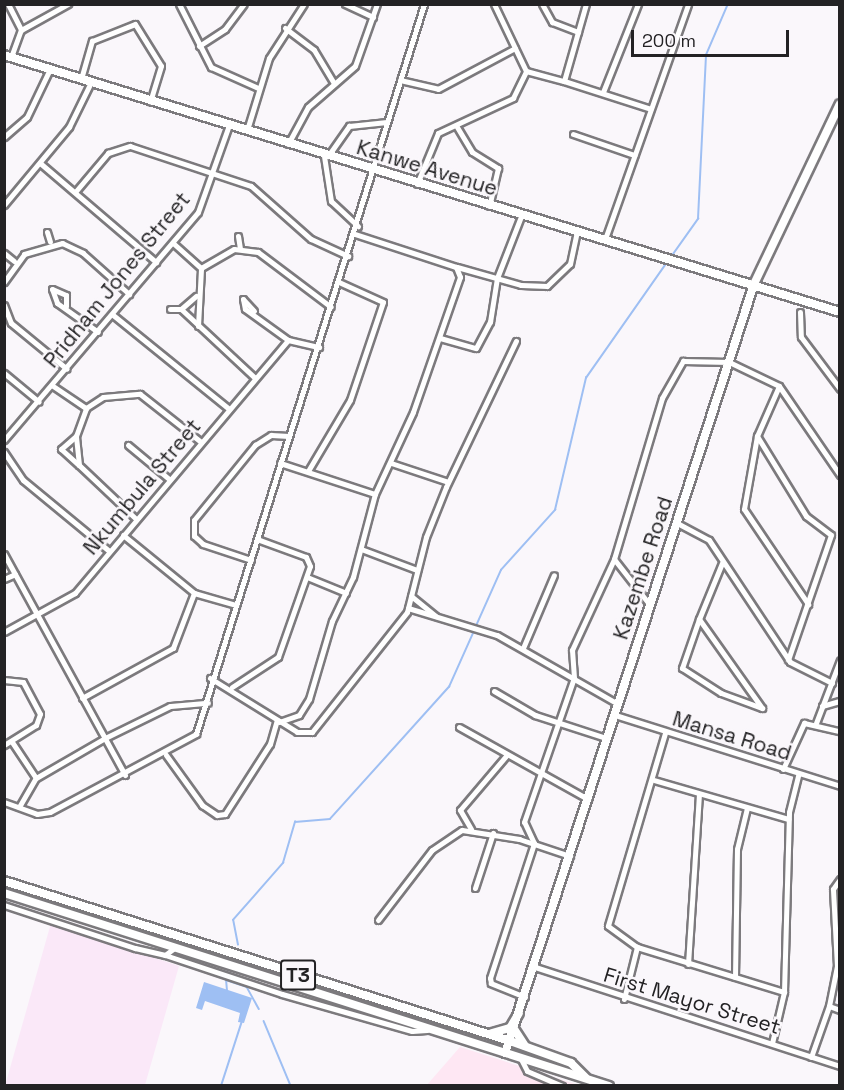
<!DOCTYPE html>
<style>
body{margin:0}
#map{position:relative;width:844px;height:1090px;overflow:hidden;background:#faf7fb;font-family:"Space Grotesk",sans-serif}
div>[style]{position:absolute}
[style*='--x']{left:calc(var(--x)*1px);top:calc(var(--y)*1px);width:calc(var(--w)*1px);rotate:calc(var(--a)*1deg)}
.commercial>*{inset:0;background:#fae8f8}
.industrial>*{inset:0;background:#fee7f3}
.water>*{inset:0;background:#9ebff3}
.stream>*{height:1.5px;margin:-0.75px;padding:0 0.75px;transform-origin:0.75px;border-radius:0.75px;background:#9ebff3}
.roads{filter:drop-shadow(2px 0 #7c7a7d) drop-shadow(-2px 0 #7c7a7d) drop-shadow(0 2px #7c7a7d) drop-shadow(0 -2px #7c7a7d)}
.minor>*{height:5px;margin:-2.5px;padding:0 2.5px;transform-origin:2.5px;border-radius:2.5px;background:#fff}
.secondary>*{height:8px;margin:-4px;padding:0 4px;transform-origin:4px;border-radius:4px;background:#fff}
.trunk>*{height:8px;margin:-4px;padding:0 4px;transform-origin:4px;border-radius:4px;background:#fff}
span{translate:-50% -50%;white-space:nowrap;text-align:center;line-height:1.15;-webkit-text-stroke:5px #faf7fb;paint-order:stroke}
.shield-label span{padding:2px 4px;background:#faf7fb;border:2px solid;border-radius:4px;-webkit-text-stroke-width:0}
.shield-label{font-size:20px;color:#232224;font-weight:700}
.street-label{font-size:21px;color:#232224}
.frame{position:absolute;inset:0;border:6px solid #232224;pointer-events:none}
.scale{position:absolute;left:631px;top:30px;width:158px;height:27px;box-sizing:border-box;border:3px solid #232224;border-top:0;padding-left:8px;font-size:18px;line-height:21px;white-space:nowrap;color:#232224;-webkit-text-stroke:4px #faf7fb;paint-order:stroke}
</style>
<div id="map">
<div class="commercial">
<i style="clip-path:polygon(51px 923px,179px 966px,145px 1085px,5px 1086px)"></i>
</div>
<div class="industrial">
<i style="clip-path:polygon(460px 1047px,578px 1085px,426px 1086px)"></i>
</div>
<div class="water">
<i style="clip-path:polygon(204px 982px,252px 998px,244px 1023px,238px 1022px,240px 1013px,205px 1001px,202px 1010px,196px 1008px)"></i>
</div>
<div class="stream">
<i style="--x:671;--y:257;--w:47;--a:-54.6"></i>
<i style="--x:698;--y:219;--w:164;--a:-87.2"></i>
<i style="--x:706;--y:55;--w:56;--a:-66.7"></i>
<i style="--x:476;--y:626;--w:61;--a:-65.9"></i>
<i style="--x:501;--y:570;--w:81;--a:-48"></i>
<i style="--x:555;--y:510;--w:136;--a:-76.8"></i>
<i style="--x:586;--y:378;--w:143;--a:-55"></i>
<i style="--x:238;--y:945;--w:25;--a:-101"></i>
<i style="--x:233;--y:920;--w:76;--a:-48.7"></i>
<i style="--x:283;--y:863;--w:43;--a:-73.7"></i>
<i style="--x:295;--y:822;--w:35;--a:-5"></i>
<i style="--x:330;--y:819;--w:178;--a:-48"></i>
<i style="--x:449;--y:687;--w:61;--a:-65.9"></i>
<i style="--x:227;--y:991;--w:11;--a:-95"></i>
<i style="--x:226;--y:980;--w:22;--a:18"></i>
<i style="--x:247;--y:987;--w:25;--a:61"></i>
<i style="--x:264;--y:1021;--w:70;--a:67.4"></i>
<i style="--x:221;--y:1086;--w:68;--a:-72.1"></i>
</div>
<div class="roads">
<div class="minor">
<i style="--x:8;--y:4;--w:29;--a:63"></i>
<i style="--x:179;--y:4;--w:71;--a:63.1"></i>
<i style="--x:211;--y:67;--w:51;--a:24.1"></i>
<i style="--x:345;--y:4;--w:31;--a:25"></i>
<i style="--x:494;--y:4;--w:74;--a:64.5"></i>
<i style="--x:542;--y:4;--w:21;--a:61"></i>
<i style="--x:552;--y:22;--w:28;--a:21"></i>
<i style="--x:285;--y:28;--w:36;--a:37"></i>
<i style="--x:314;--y:50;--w:39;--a:59"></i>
<i style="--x:199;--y:46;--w:31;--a:-33"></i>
<i style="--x:225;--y:29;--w:31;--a:-53"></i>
<i style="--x:11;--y:57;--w:29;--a:-70"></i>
<i style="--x:21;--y:30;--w:54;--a:-29"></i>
<i style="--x:81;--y:79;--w:40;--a:-74"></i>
<i style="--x:92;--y:41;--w:46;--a:-21.6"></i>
<i style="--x:135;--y:24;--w:49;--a:58.2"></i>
<i style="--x:161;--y:66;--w:37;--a:107"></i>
<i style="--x:400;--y:80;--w:39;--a:13"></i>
<i style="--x:438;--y:89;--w:87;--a:-28"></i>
<i style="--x:564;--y:81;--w:91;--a:17.8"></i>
<i style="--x:603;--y:92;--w:95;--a:-68.3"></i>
<i style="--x:457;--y:127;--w:29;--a:59"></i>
<i style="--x:472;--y:152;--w:31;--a:32"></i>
<i style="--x:498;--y:168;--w:39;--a:103"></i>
<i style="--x:247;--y:130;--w:75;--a:-73"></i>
<i style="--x:269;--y:58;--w:64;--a:-57.1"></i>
<i style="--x:573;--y:134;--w:65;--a:19"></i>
<i style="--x:4;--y:137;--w:30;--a:-41"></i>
<i style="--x:27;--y:117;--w:53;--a:-64.4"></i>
<i style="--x:288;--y:144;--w:42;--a:-61.6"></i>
<i style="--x:308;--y:107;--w:62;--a:-41.1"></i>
<i style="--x:355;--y:66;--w:66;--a:-70.5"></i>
<i style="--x:324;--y:156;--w:46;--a:81.2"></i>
<i style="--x:331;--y:201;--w:37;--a:43"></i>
<i style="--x:328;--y:156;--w:37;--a:-55"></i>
<i style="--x:349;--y:126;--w:38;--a:-6"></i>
<i style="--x:40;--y:163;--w:153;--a:40.5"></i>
<i style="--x:417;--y:184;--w:55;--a:-67.6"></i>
<i style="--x:438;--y:133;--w:83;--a:-25"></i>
<i style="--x:513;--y:98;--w:30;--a:-64"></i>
<i style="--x:526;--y:71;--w:39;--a:15"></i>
<i style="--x:564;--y:81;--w:80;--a:-74.1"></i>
<i style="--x:76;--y:191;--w:50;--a:-49.9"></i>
<i style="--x:108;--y:153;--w:23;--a:-18"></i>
<i style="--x:130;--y:146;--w:127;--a:18.3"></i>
<i style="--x:251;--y:186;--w:80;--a:41.5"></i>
<i style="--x:311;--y:239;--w:41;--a:24.7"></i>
<i style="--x:4;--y:205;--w:102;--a:-50.2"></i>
<i style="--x:69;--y:127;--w:50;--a:-63.9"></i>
<i style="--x:47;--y:232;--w:10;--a:73"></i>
<i style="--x:238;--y:236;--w:13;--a:81"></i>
<i style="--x:605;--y:239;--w:249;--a:-70.5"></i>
<i style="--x:173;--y:243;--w:38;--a:42"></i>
<i style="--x:4;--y:253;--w:13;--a:39"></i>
<i style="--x:457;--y:267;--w:66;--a:15.7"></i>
<i style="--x:521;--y:285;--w:26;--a:2"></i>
<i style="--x:547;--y:286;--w:32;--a:-44"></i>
<i style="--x:570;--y:264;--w:34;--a:-78"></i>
<i style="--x:4;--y:282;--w:34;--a:-54"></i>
<i style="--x:24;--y:254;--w:40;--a:-16"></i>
<i style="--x:62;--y:243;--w:23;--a:25"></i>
<i style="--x:83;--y:253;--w:62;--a:41.7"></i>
<i style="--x:4;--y:305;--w:19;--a:69"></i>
<i style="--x:11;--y:323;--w:72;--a:39.4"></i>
<i style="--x:66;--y:306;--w:11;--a:-90"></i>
<i style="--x:66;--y:295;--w:15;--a:-157"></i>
<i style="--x:52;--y:289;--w:15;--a:70"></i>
<i style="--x:57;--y:303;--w:50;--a:35.3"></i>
<i style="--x:170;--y:309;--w:11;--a:0"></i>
<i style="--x:181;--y:309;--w:20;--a:-41"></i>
<i style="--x:181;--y:309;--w:101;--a:43"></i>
<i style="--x:254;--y:311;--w:16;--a:-133"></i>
<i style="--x:243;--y:299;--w:10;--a:79"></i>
<i style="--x:245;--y:309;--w:53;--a:35.8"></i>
<i style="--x:288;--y:340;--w:32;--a:13"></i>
<i style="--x:800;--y:312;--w:25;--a:88"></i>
<i style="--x:801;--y:337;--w:65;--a:53.1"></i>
<i style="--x:113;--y:315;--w:149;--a:39"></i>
<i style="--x:198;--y:326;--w:58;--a:-87"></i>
<i style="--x:201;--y:268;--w:38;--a:-30"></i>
<i style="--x:234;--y:249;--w:24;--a:7"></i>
<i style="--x:258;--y:252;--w:91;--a:37"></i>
<i style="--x:440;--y:338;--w:37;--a:16"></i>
<i style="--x:476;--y:348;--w:30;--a:-62"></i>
<i style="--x:490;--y:322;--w:45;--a:-81"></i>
<i style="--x:497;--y:278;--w:69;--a:-68.7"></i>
<i style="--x:4;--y:373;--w:45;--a:39.6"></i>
<i style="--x:53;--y:386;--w:40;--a:34"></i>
<i style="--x:779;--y:386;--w:108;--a:55.6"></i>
<i style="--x:76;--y:436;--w:20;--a:139"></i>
<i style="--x:61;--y:449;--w:24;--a:42"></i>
<i style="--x:757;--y:436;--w:74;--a:100.1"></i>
<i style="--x:744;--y:509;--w:115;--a:56"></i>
<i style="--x:4;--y:440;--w:299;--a:-49.6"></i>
<i style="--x:198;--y:212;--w:92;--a:-70.4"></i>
<i style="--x:128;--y:445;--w:53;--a:39.7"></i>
<i style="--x:4;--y:452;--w:34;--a:56"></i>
<i style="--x:23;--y:480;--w:112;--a:39.5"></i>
<i style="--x:280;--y:463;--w:100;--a:18.1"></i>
<i style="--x:391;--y:463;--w:60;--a:18.4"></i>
<i style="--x:308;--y:471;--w:82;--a:-59.4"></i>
<i style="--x:350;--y:400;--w:103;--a:-71.4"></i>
<i style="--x:383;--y:302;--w:48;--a:-155.6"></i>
<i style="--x:135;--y:518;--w:77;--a:-136.6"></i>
<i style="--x:79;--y:465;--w:29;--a:-96"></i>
<i style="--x:76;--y:436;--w:30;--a:-70"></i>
<i style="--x:86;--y:408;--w:20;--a:-33"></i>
<i style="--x:103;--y:397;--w:37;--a:-5"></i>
<i style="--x:140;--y:394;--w:78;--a:38.2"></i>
<i style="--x:677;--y:523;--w:36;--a:28"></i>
<i style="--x:709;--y:540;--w:146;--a:56.4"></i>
<i style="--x:790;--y:662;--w:47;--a:26.6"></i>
<i style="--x:123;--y:535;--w:92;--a:39.2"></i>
<i style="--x:194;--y:593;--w:44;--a:15.9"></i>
<i style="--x:361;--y:549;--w:60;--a:20.6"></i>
<i style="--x:4;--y:554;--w:252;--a:61.3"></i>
<i style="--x:614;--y:559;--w:58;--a:52"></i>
<i style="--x:251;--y:560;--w:51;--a:-161.6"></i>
<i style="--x:203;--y:544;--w:12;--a:-138"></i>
<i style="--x:194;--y:536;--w:16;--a:-90"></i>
<i style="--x:194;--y:520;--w:97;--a:-50.9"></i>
<i style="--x:255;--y:445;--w:19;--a:-32"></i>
<i style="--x:271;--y:435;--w:18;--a:3"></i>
<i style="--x:722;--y:563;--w:61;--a:112.3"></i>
<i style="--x:699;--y:619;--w:109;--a:54.7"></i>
<i style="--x:307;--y:577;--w:42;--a:22.3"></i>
<i style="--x:4;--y:579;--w:12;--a:-24"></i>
<i style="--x:411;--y:596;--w:32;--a:39"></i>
<i style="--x:408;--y:608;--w:93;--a:16.9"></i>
<i style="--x:497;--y:635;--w:139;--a:29.7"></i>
<i style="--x:699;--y:619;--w:52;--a:109.1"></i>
<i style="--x:682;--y:668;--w:46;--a:32.7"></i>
<i style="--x:721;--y:693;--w:44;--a:20.1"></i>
<i style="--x:4;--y:632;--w:81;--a:-28.8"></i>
<i style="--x:75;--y:593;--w:331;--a:-49.9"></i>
<i style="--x:523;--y:648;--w:79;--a:-67"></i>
<i style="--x:210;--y:678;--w:102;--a:31.8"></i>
<i style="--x:297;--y:732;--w:15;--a:0"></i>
<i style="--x:312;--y:732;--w:153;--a:-51.6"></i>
<i style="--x:407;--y:612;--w:77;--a:-75.8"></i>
<i style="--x:426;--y:537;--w:54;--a:-68.2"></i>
<i style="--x:446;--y:487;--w:162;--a:-64.4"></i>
<i style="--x:4;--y:680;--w:19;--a:6"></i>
<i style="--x:23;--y:682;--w:36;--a:62"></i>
<i style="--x:40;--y:714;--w:12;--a:110"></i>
<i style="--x:36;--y:725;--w:38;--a:148"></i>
<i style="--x:232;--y:687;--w:55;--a:-33.1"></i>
<i style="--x:278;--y:657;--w:96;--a:-70.6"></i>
<i style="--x:310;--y:566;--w:10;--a:-114"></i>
<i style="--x:306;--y:557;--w:52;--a:-159.8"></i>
<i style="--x:494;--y:691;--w:48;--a:30.3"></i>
<i style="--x:535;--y:715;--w:75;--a:17.9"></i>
<i style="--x:82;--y:698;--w:104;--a:-28.8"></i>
<i style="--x:173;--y:648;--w:59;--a:-69.1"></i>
<i style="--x:822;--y:706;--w:19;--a:-16"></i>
<i style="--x:615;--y:715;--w:236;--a:17.5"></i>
<i style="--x:279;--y:722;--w:21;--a:-19"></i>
<i style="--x:299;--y:715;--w:19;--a:-58"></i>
<i style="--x:309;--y:699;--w:81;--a:-73.6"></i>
<i style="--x:332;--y:621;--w:49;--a:-64.5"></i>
<i style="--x:353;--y:577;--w:86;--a:-75.2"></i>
<i style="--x:375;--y:494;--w:90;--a:-65.1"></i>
<i style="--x:413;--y:412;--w:143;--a:-70.8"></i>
<i style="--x:460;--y:277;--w:11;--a:-112"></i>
<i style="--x:456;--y:267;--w:106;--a:-161.9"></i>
<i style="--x:816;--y:723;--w:67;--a:-69.1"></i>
<i style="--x:459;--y:727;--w:148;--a:29.2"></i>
<i style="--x:665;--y:733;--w:201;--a:106.5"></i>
<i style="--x:608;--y:926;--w:36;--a:36"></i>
<i style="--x:637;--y:947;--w:154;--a:17"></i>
<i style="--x:784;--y:992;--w:52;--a:103.2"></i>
<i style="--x:12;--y:742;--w:43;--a:56.3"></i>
<i style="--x:166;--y:755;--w:62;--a:54.2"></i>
<i style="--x:202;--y:805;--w:18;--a:34"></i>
<i style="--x:217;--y:815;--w:8;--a:-7"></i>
<i style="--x:225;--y:814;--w:83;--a:-57.3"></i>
<i style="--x:270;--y:744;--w:25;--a:-74"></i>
<i style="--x:783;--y:769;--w:51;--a:-65.5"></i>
<i style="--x:804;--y:723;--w:37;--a:13"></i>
<i style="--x:654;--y:780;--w:140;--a:16.2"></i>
<i style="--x:4;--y:802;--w:35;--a:20"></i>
<i style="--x:37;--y:814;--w:13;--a:-9"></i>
<i style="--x:50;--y:812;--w:166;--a:-28.1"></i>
<i style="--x:196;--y:734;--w:765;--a:-72.65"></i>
<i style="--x:19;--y:807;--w:34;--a:-60"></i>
<i style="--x:36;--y:778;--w:80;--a:-30.1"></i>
<i style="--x:105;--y:738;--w:72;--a:-26.2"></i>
<i style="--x:170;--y:706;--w:38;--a:-5"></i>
<i style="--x:471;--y:829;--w:22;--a:-120"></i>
<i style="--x:460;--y:810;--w:71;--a:-49.6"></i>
<i style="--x:475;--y:888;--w:58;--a:-71.9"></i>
<i style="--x:4;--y:905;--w:138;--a:18.2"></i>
<i style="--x:135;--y:948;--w:31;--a:13"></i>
<i style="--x:165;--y:955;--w:10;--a:-37"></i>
<i style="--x:378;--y:920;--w:88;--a:-52.4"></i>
<i style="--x:432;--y:850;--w:36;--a:-34"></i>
<i style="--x:462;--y:830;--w:58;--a:9"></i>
<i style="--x:519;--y:839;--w:54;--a:18.4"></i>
<i style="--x:165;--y:955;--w:123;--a:18.4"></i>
<i style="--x:282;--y:994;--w:135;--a:15.9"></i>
<i style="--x:412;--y:1031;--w:15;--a:-4"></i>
<i style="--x:688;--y:964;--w:169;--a:-86.3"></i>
<i style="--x:535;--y:967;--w:321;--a:18"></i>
<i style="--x:735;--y:977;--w:128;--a:-89.1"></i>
<i style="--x:737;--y:849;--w:42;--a:-76.3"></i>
<i style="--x:784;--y:992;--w:180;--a:-88.4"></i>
<i style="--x:789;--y:812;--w:38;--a:-76"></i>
<i style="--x:525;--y:997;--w:37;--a:-158"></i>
<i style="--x:491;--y:983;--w:5;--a:-101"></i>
<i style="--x:490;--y:978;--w:142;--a:-71.9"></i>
<i style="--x:534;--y:843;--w:23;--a:-115"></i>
<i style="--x:524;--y:822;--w:152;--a:-70.9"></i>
<i style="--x:574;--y:678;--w:28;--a:-94"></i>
<i style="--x:572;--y:650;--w:100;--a:-65.2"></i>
<i style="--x:614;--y:559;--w:168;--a:-73.4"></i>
<i style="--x:662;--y:398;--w:43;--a:-60.4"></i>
<i style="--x:683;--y:361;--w:46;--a:1.2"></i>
<i style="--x:729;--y:362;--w:55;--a:25.6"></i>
<i style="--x:779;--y:386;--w:55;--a:113.7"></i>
<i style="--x:757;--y:436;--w:94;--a:58.5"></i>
<i style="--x:806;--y:516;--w:31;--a:37"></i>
<i style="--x:831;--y:535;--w:132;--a:109"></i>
<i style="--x:624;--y:999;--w:54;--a:-76"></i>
<i style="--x:829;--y:1006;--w:41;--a:-78.7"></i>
<i style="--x:837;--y:966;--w:77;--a:-93"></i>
<i style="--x:833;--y:889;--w:12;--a:-55"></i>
<i style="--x:811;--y:1057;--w:54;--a:-70.6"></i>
<i style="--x:829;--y:1006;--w:12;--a:20"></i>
<i style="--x:521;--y:1059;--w:13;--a:63"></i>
<i style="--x:527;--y:1071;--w:38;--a:23"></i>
</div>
<div class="secondary">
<i style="--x:4;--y:55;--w:875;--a:17.09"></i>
<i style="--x:505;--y:1053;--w:808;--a:-72.06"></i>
<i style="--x:754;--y:284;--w:199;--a:-64.5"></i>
</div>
<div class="trunk">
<i style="--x:4;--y:881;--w:531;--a:17.55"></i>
<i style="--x:510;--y:1041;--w:65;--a:19.8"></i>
<i style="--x:571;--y:1063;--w:21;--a:45"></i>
<i style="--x:4;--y:893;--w:635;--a:17.69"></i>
<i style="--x:514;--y:1029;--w:20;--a:57"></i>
<i style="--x:492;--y:1033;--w:19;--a:-16"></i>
<i style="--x:510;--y:1028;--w:17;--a:-59"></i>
</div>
</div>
<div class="shield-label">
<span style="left:298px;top:975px">T3</span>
</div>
<div class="street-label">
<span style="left:427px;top:168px;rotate:17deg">Kanwe Avenue</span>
<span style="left:117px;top:280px;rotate:-51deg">Pridham Jones Street</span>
<span style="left:142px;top:487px;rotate:-50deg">Nkumbula Street</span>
<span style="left:643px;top:568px;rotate:-72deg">Kazembe Road</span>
<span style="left:732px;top:736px;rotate:17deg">Mansa Road</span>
<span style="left:692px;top:1001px;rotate:17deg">First Mayor Street</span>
</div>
<div class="frame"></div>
<div class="scale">200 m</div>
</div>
